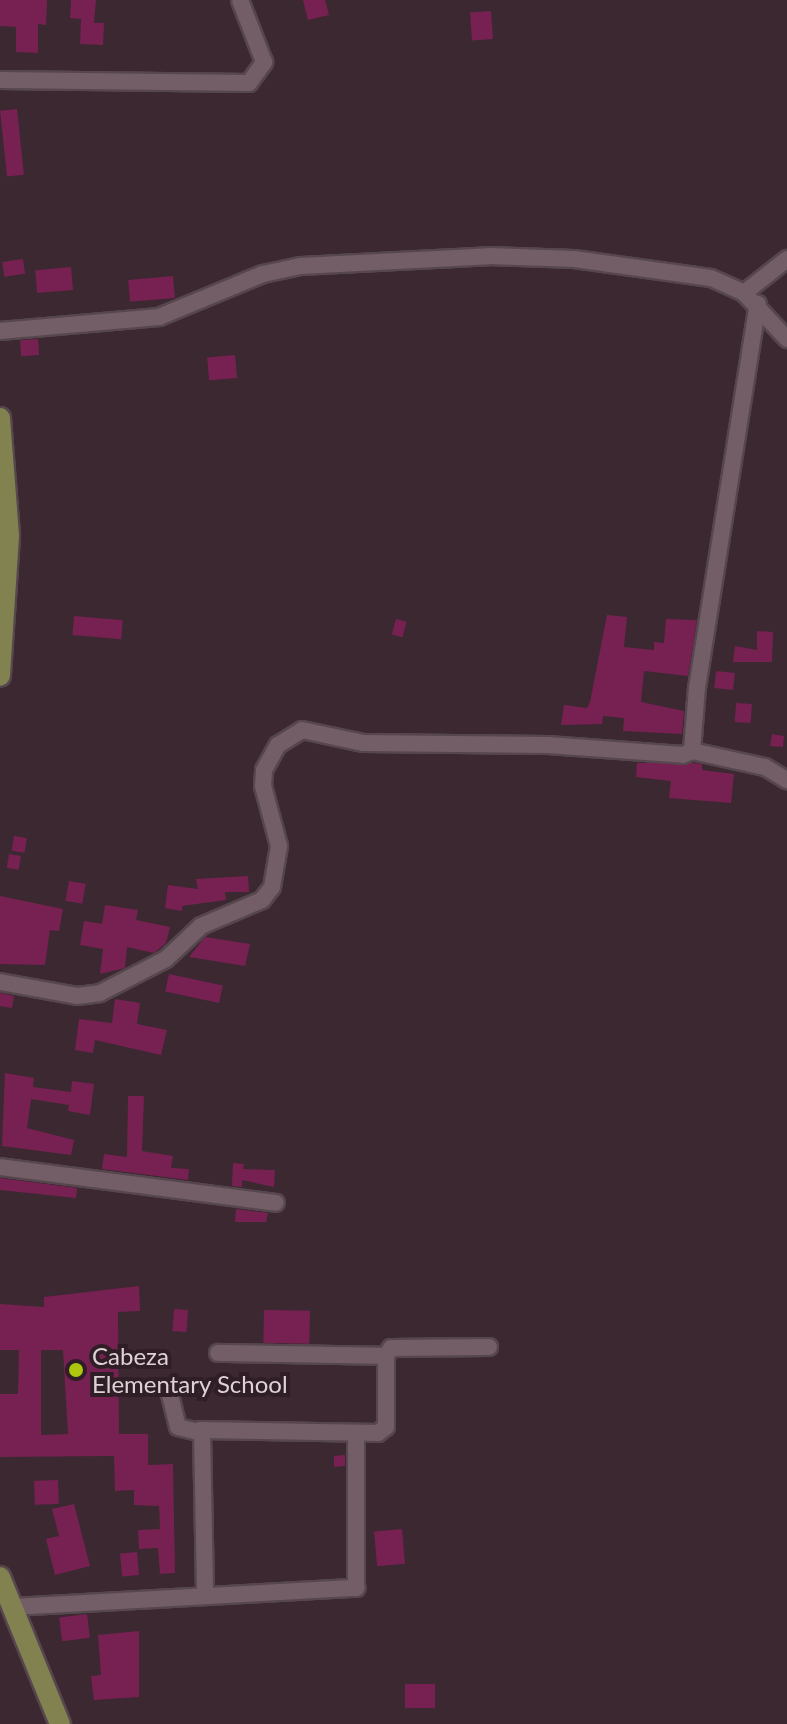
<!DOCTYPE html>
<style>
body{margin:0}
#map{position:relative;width:787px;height:1724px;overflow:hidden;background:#3b2830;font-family:Lato,sans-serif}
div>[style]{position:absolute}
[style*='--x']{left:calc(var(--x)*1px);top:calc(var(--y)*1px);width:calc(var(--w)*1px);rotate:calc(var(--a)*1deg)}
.building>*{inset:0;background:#772152;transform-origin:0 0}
.roads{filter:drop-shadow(2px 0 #56464d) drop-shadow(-2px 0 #56464d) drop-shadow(0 2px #56464d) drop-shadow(0 -2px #56464d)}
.minor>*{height:16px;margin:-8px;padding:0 8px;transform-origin:8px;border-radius:8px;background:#735d67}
.major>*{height:20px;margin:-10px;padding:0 10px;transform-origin:10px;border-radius:10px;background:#818250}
.dots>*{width:22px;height:22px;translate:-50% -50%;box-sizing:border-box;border:4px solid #301e27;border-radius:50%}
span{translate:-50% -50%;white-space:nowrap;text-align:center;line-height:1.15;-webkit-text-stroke:8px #301e27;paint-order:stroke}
.poi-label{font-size:24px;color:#dfd2d7}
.left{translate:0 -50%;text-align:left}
</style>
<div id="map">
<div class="building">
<i style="clip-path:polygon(0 0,47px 0,46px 25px,38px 24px,38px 53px,16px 52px,16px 27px,0 26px)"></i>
<i style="clip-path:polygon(71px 0,96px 0,94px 23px,104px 23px,103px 45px,80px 44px,81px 19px,70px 18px)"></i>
<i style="clip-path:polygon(303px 0,325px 0,329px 15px,308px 20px)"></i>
<i style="left:491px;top:11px;width:28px;height:21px;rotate:86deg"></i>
<i style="left:17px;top:109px;width:66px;height:17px;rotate:84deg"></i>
<i style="left:23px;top:259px;width:15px;height:21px;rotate:82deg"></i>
<i style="left:71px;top:267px;width:23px;height:36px;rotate:85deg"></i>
<i style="left:173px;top:276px;width:22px;height:45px;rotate:85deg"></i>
<i style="left:38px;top:339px;width:16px;height:18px;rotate:86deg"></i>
<i style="left:235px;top:355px;width:23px;height:28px;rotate:85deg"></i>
<i style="clip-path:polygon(607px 615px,627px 617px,624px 647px,654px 650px,654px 642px,664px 643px,666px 619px,697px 620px,688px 676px,644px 671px,641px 702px,684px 711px,682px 734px,623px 731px,624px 718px,603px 716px,602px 724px,561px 725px,564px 705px,587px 708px,590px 702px)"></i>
<i style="left:74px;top:616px;width:49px;height:19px;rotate:5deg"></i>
<i style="left:396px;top:619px;width:11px;height:16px;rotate:15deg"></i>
<i style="clip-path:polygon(757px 631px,773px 632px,772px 662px,733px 662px,735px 646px,757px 650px)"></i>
<i style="left:716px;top:671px;width:19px;height:17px;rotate:6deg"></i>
<i style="left:736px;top:703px;width:16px;height:19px;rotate:4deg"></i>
<i style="clip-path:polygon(772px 734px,784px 736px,783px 747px,770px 746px)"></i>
<i style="clip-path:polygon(637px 763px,693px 763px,702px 764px,702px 770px,734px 774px,731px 803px,669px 798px,671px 781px,636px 777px)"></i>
<i style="left:14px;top:836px;width:13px;height:15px;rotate:9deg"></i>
<i style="left:9px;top:854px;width:12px;height:14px;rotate:9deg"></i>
<i style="clip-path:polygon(248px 876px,249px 892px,225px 892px,226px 900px,182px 906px,182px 911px,165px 908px,168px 885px,198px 889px,196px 879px)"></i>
<i style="left:69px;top:881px;width:17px;height:20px;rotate:10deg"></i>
<i style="clip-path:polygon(0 896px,63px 909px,59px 931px,50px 930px,45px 965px,0 964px)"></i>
<i style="clip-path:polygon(105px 905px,138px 910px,136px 920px,170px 927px,166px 943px,154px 953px,127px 947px,125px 968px,100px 974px,103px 949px,80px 945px,84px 921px,102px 924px)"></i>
<i style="clip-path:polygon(205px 937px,250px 944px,245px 966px,189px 957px)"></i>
<i style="left:169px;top:974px;width:55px;height:18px;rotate:12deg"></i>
<i style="clip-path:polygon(0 993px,14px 996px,12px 1008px,0 1006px)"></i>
<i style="clip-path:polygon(115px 999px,140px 1003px,137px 1024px,167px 1030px,161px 1055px,95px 1040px,93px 1053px,75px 1050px,79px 1019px,112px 1023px)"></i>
<i style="clip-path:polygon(5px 1073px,34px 1078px,33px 1087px,71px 1092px,72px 1081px,94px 1084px,90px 1115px,68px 1111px,69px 1105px,31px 1099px,27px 1128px,74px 1140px,71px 1155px,2px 1146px)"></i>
<i style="clip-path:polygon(128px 1096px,144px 1096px,142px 1151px,173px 1156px,171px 1168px,189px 1169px,188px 1180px,102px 1169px,104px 1154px,127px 1157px)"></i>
<i style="clip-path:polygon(233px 1163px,244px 1164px,243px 1169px,275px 1170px,274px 1187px,242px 1180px,242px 1187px,232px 1186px)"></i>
<i style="clip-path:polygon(0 1178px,77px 1188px,76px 1198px,0 1190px)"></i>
<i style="clip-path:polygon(236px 1209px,268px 1213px,266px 1222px,235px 1222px)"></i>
<i style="clip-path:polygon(evenodd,139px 1286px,140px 1311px,118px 1312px,119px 1434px,148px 1434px,148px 1465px,173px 1464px,175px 1573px,160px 1574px,158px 1548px,139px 1549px,138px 1530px,160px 1529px,159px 1506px,134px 1505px,134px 1490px,115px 1491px,114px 1456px,0 1457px,0 1394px,18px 1394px,19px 1350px,0 1350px,0 1304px,44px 1307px,44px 1297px,139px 1286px,41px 1350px,63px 1350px,68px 1434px,41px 1435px,41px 1350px)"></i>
<i style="left:174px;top:1309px;width:14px;height:22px;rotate:4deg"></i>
<i style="left:264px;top:1310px;width:46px;height:33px;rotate:1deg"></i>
<i style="clip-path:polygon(345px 1455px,345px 1466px,334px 1467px,334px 1456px)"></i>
<i style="left:58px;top:1480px;width:24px;height:24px;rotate:88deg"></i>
<i style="clip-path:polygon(74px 1504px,90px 1566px,55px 1575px,46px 1539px,59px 1536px,52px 1509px)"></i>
<i style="left:402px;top:1529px;width:35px;height:28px;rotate:85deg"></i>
<i style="left:137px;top:1552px;width:23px;height:17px;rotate:85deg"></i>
<i style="left:87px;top:1614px;width:24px;height:28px;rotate:83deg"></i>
<i style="clip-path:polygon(139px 1631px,139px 1697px,94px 1700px,91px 1676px,101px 1675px,98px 1635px)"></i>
<i style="left:405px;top:1684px;width:30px;height:24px"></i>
</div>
<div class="roads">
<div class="minor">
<i style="--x:0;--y:80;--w:249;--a:0.7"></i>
<i style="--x:249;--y:83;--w:26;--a:-54"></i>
<i style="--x:264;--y:62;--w:66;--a:-111.2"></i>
<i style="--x:744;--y:293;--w:55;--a:-38.3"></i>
<i style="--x:0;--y:331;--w:160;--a:-5"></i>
<i style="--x:159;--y:317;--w:113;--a:-22.5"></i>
<i style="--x:263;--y:274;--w:39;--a:-12"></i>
<i style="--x:301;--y:266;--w:188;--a:-3"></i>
<i style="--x:489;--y:256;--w:85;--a:2"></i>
<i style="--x:574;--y:259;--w:138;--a:7.9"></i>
<i style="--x:711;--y:278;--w:36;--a:24"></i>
<i style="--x:744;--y:293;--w:63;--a:46.9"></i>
<i style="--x:692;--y:751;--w:75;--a:12.4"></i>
<i style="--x:765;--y:767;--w:26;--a:31"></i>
<i style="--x:0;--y:982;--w:78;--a:10.3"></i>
<i style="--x:77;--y:996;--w:23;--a:-7"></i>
<i style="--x:100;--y:993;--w:74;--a:-27.3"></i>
<i style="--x:166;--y:959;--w:48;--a:-43.3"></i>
<i style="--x:201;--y:926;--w:66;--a:-23.1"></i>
<i style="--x:262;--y:900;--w:16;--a:-52"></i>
<i style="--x:272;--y:887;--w:42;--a:-80.3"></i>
<i style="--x:279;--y:846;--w:62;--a:-104.9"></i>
<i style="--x:263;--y:786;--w:16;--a:-86"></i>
<i style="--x:264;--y:770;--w:29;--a:-61"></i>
<i style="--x:278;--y:745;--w:28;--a:-32"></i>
<i style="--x:302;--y:730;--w:62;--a:12"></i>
<i style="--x:363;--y:743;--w:185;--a:0.6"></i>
<i style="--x:548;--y:745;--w:135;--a:4.2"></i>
<i style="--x:683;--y:755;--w:10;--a:-24"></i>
<i style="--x:692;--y:751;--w:63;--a:-85.5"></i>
<i style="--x:697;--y:688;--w:389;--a:-81"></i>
<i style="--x:0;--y:1167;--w:278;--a:7.4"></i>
<i style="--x:218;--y:1353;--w:168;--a:1"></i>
<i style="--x:169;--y:1391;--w:37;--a:76"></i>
<i style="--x:178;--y:1427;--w:25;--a:14"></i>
<i style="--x:202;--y:1433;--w:161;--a:88.9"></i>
<i style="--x:200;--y:1430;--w:178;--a:1"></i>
<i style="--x:378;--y:1433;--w:10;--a:-37"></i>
<i style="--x:386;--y:1427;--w:71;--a:-90"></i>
<i style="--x:386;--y:1356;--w:9;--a:-58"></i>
<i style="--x:391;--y:1348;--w:98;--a:-0.6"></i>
<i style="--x:12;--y:1607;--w:345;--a:-3.2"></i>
<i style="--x:356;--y:1588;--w:155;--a:-90"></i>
</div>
<div class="major">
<i style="--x:0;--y:418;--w:118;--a:85.6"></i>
<i style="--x:9;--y:536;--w:140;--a:93.7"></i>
<i style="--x:0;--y:1577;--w:159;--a:67.8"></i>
</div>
</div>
<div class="dots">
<i style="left:76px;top:1370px;background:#adc60e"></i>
</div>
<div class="poi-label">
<span class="left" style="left:92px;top:1370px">Cabeza<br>Elementary School</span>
</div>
</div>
